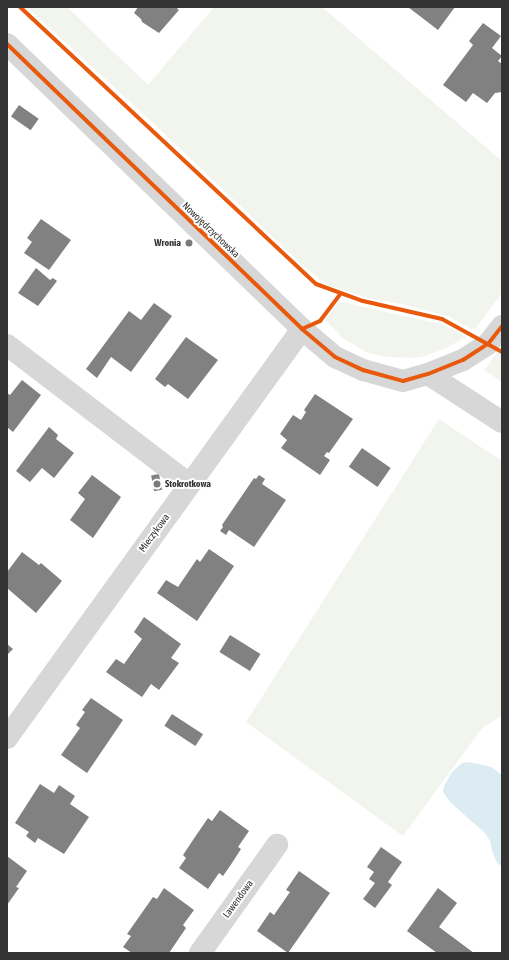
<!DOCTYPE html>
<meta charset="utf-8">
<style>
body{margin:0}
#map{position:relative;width:509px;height:960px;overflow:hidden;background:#fff;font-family:"Asap Condensed",sans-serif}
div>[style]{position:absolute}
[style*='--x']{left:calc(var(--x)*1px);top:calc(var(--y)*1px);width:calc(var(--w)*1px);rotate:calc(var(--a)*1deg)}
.green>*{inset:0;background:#f1f5ed}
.water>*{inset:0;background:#ddebf3}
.building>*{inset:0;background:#818181;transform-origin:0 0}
.minor>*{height:22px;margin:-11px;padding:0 11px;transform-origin:11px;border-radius:11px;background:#d7d7d7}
.tertiary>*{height:22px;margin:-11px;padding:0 11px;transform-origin:11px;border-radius:11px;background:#d7d7d7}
.cycleway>*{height:4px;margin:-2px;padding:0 2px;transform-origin:2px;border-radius:2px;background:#e8590c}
.dots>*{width:11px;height:11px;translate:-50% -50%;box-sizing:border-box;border:2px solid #fff;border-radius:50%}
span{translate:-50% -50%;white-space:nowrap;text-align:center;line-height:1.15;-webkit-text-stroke:4px #fff;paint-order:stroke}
.street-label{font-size:10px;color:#333}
.poi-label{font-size:10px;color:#333;font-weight:700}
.right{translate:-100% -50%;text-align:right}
.left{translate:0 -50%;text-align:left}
.frame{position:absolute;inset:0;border:8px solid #333;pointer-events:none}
</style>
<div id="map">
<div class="green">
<i style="clip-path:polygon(27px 7px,67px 7px,148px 85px,214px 7px,322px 7px,502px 161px,502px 293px,476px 328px,471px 329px,450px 317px,406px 305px,368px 298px,328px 285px,301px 264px,152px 122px)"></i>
<i style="clip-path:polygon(342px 302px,444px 325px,466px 337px,446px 348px,425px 356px,414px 358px,387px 357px,366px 352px,339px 336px,340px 334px,325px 320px,338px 303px)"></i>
<i style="clip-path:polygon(502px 346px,502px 382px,484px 370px)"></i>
<i style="clip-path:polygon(439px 419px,502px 461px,502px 716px,482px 728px,403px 836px,246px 722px)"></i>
</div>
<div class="water">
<i style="clip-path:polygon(470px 762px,491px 767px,502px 775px,502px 866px,497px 863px,492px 851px,490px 841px,485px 833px,451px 803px,443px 792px,444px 786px,452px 772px,462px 763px)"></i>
</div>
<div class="building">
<i style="clip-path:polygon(138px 7px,179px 7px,177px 9px,179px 10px,159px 33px,142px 22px,141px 19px,134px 13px)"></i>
<i style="clip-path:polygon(408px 7px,455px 7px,438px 30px)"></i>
<i style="clip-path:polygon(483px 23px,501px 36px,492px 48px,502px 56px,498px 61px,502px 64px,502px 92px,495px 93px,487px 103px,473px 93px,466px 102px,443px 85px,473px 45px,469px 41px)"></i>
<i style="left:19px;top:105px;width:24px;height:14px;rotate:35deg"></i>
<i style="clip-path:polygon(41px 219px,71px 240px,49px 270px,24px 253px,32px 242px,27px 238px)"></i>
<i style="clip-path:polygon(36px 268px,50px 280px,53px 278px,57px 281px,38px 306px,18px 293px)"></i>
<i style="clip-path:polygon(154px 303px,172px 316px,131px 372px,111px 357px,97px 378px,86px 369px,129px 311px,141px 320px)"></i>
<i style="clip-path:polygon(186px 337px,218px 360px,188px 399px,168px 384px,165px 387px,155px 379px)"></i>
<i style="clip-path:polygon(22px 380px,41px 395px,13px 432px,7px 427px,7px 393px,10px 395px)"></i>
<i style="clip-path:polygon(315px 394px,353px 419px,329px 453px,327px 452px,324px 456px,330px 460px,320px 475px,281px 448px,287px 440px,280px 434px,293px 415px,301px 420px,306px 412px,304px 410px)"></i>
<i style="clip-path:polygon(49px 427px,58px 435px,56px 439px,74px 453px,54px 478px,42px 468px,30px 482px,16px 471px)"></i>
<i style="left:362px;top:448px;width:35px;height:23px;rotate:35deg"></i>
<i style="left:159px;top:474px;width:16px;height:8px;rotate:79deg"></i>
<i style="clip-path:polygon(92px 475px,121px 497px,93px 538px,70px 520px,85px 499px,78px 493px)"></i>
<i style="clip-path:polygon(259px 475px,265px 479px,262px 484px,286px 500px,254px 547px,229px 530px,226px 535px,220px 531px,223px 527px,222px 525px,254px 478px,256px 479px)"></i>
<i style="clip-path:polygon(209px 549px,234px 566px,197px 621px,157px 593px,166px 580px,178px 587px,197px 559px,200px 562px)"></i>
<i style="clip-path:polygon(22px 552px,39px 565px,41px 563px,62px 581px,36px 613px,7px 588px,7px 572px)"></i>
<i style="clip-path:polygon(144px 617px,181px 644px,171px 658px,179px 663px,159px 690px,151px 684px,142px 697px,106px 672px,116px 659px,124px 664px,142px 639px,134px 632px)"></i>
<i style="left:230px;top:635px;width:36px;height:20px;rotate:32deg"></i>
<i style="clip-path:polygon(7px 644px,13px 649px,7px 655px)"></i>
<i style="clip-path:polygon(91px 698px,123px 720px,87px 773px,61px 755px,80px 728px,76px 725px,85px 712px,82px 710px)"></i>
<i style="left:172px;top:714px;width:37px;height:14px;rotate:33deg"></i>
<i style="clip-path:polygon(40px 784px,54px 793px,59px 785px,75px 796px,70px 804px,89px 817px,64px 854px,38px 838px,35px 843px,26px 836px,29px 832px,15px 823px)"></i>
<i style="clip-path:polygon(220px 810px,249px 831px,238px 847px,241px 849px,232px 863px,223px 876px,219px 873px,208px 889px,179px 868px,186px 858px,183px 855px,195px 837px,208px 818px,212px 821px)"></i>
<i style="clip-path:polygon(381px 847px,402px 862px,388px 882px,392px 885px,375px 908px,363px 899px,375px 883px,369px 879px,374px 872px,367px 867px)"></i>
<i style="clip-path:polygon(7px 856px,27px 871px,16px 887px,19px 888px,7px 905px)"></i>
<i style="clip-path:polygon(299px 871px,330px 893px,288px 953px,257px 931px,270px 912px,274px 915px,290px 892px,286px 890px)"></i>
<i style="clip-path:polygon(164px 888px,194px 910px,183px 925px,186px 928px,169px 953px,164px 952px,163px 953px,132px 953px,123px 947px,131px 936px,127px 934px,153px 897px,157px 899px)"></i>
<i style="clip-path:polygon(438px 888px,457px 903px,439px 927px,474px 953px,437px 953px,407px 931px)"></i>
</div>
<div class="minor">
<i style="--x:7;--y:345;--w:229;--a:37.4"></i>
<i style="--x:428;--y:374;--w:88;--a:33"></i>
<i style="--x:7;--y:738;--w:504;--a:-54.2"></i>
<i style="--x:200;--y:953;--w:133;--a:-54.5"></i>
</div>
<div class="tertiary">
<i style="--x:7;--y:44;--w:410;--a:44"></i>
<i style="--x:302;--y:329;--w:43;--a:40.3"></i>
<i style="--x:335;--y:357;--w:31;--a:25"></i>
<i style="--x:363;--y:370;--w:41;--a:15.4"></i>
<i style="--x:403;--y:381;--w:26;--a:-16"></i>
<i style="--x:428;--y:374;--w:38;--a:-22"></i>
<i style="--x:463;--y:360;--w:30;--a:-33"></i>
<i style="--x:488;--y:344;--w:23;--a:-52"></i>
</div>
<div class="cycleway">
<i style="--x:20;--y:7;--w:405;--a:43.1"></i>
<i style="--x:316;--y:284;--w:50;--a:19.9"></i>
<i style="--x:363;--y:301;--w:81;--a:12.8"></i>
<i style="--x:442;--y:319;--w:68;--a:28.8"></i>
<i style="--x:7;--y:44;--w:410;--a:44"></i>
<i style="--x:302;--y:329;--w:43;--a:40.3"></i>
<i style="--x:335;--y:357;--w:31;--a:25"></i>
<i style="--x:363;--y:370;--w:41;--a:15.4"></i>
<i style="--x:403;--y:381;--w:26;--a:-16"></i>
<i style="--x:428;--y:374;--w:38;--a:-22"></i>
<i style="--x:463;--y:360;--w:30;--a:-33"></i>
<i style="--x:488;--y:344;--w:23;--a:-52"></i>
<i style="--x:302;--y:329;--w:20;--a:-24"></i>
<i style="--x:320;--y:321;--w:34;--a:-53"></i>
</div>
<div class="dots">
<i style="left:189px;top:243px;background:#7a7a7a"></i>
<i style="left:157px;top:484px;background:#7a7a7a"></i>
</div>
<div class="street-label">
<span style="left:211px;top:230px;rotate:44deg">Nowojędrzychowska</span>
<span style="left:154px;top:533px;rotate:-54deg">Mieczykowa</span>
<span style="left:238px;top:899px;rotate:-54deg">Lawendowa</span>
</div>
<div class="poi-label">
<span class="right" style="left:181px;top:243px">Wronia</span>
<span class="left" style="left:165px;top:484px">Stokrotkowa</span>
</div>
<div class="frame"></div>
</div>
